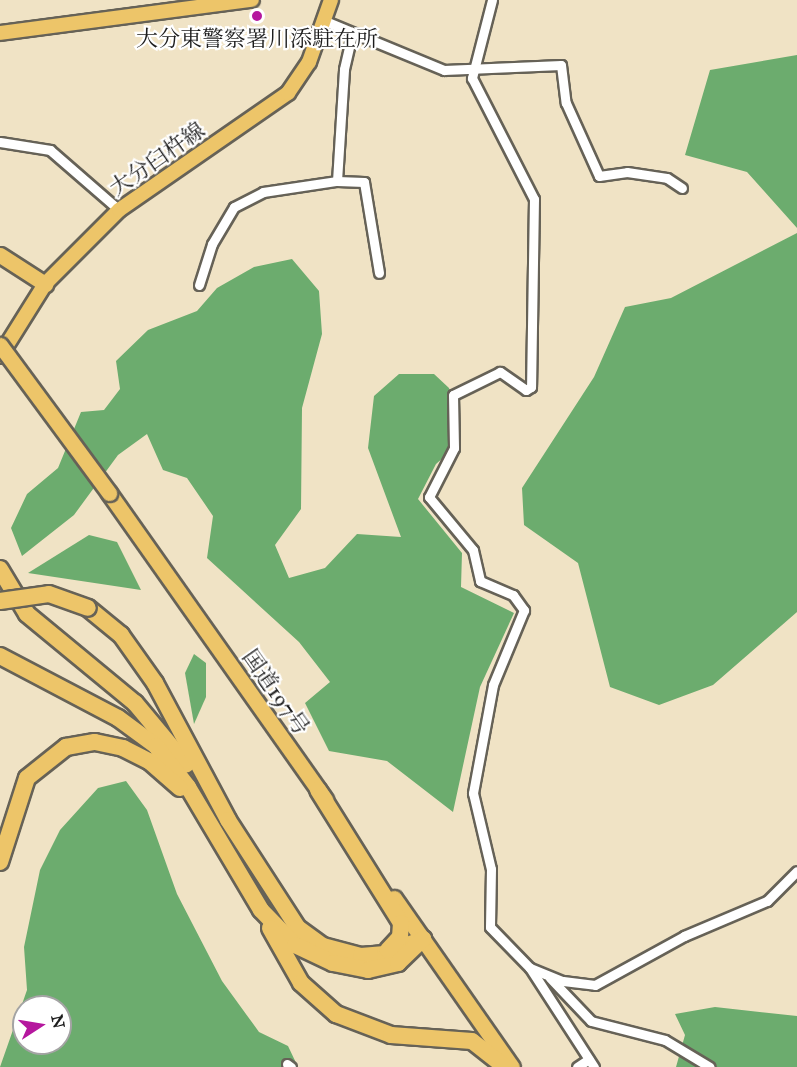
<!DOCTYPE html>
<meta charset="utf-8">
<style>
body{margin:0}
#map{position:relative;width:797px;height:1067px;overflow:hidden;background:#f0e3c5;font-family:"IM FELL Great Primer","Noto Serif JP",serif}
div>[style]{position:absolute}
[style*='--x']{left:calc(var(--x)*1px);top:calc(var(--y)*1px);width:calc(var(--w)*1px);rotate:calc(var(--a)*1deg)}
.forest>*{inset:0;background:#6cac6e}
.roads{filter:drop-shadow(2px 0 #666257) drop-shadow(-2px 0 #666257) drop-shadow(0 2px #666257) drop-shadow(0 -2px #666257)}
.minor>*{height:9px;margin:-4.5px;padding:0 4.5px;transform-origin:4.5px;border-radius:4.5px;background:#fff}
.primary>*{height:14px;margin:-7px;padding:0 7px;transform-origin:7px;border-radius:7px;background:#edc569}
.trunk>*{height:15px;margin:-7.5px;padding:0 7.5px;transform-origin:7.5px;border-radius:7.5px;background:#edc569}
.motorway>*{height:16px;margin:-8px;padding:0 8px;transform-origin:8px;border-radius:8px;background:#edc569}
.bridges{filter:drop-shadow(2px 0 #666257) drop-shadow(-2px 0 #666257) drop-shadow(0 2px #666257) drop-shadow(0 -2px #666257)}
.trunk-bridge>*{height:15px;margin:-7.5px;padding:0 7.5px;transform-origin:7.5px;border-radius:7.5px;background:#edc569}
.motorway-bridge>*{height:16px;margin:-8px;padding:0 8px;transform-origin:8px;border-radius:8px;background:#edc569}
.dots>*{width:16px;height:16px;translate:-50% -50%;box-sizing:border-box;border:3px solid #fff;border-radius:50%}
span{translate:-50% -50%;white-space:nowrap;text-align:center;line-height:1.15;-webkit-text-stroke:4.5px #fff;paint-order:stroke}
.poi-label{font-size:22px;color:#1c1c1c}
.street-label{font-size:22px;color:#1c1c1c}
.north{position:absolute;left:12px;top:995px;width:60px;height:60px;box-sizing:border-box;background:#fff;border:2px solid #a4a4a4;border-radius:50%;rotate:78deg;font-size:16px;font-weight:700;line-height:24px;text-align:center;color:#1c1c1c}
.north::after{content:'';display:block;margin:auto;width:21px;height:27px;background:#b5179e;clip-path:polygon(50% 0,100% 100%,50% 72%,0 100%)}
</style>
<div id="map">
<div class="forest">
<i style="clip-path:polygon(797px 55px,797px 228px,747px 172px,685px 155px,710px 70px)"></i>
<i style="clip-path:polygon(797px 233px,797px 612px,713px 685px,659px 705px,610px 687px,578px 563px,524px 525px,522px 488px,594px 377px,625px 307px,671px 298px)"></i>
<i style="clip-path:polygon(292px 259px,319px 291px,322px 334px,302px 408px,301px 509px,275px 545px,289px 578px,325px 568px,357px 534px,401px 537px,368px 448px,374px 396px,399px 374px,434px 374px,449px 388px,461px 442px,436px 464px,418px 499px,462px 553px,461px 587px,514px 613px,480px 687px,453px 812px,387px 761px,329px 751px,305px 703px,330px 682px,299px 642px,207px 558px,213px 516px,187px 478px,163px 470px,147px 434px,118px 455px,74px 515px,22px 556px,11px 528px,27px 494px,58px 468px,81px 412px,104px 410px,120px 389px,116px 361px,148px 330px,197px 311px,217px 288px,254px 267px)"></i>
<i style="clip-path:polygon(89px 535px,117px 542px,141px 590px,28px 573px)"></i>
<i style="clip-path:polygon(194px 654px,206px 663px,206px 697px,194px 724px,185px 673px)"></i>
<i style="clip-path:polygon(evenodd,126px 781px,147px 810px,177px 894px,222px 981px,259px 1032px,288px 1046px,298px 1067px,0 1067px,27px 990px,24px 947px,40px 870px,60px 830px,98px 788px,126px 781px,24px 1007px,60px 1007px,60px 1043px,24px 1043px,24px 1007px)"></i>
<i style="clip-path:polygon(715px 1007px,797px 1016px,797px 1067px,676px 1067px,685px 1035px,675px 1014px)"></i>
</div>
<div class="roads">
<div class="minor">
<i style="--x:492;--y:0;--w:81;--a:104.4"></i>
<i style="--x:472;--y:78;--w:136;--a:62.9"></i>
<i style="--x:534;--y:199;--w:188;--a:90.9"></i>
<i style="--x:531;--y:387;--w:6;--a:149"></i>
<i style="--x:526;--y:390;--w:32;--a:-145"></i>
<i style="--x:500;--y:372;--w:52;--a:153.9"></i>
<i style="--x:453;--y:395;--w:53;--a:88.9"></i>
<i style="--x:454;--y:448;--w:55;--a:117"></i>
<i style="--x:429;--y:497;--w:69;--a:50.3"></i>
<i style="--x:473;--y:550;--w:32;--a:77"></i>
<i style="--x:480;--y:581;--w:36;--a:23"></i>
<i style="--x:513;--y:595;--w:19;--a:54"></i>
<i style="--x:524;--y:610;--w:81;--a:112.5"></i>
<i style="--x:493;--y:685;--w:110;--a:100.5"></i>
<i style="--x:473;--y:793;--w:78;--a:76.7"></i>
<i style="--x:491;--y:869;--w:58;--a:91"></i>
<i style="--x:490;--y:927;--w:57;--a:45.7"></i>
<i style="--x:530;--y:968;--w:118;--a:57.1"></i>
<i style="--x:325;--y:21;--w:129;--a:22.4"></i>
<i style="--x:444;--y:70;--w:117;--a:-2.4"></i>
<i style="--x:561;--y:65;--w:38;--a:83"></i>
<i style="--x:566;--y:103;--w:80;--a:65.7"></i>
<i style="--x:599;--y:176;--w:28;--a:-8"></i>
<i style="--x:627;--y:172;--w:40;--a:8.5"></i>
<i style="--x:667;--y:178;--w:18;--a:34"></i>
<i style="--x:0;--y:142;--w:51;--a:9.1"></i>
<i style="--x:50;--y:150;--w:91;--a:41"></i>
<i style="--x:337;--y:181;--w:112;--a:-86.4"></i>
<i style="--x:344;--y:69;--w:36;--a:-77"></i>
<i style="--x:199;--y:285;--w:43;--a:-72.4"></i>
<i style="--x:212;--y:244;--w:43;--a:-59.3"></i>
<i style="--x:234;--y:207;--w:33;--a:-27"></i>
<i style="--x:263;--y:192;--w:75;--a:-8.5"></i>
<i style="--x:337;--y:181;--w:27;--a:2"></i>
<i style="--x:364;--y:182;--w:92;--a:80.6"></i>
<i style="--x:530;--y:968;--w:35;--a:22"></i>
<i style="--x:563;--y:981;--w:32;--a:7"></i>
<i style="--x:595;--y:985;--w:102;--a:-28.8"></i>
<i style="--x:684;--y:936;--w:90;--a:-22.9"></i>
<i style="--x:767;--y:901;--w:42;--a:-45"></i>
<i style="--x:550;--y:978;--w:59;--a:46.4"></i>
<i style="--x:591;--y:1021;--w:76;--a:14.4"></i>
<i style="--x:665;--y:1040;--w:52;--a:31"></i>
<i style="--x:287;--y:1064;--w:5;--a:37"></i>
<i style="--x:577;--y:1067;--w:14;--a:-34"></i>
</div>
<div class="primary">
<i style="--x:0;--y:33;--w:254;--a:-7.5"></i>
<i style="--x:0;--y:356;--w:85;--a:-58"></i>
<i style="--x:45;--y:284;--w:105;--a:-45"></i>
<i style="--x:119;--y:210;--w:206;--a:-34.7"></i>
<i style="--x:288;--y:93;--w:37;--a:-56"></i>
<i style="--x:309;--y:62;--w:66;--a:-70.5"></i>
</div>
<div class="trunk">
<i style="--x:0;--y:255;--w:54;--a:32.8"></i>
<i style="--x:109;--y:493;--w:375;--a:54.8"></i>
<i style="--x:394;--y:898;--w:206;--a:55.1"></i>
</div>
<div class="motorway">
<i style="--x:0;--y:569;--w:52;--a:59"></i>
<i style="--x:27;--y:614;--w:140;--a:39.5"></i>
<i style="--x:135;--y:703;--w:80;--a:50.1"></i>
<i style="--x:88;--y:608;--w:43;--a:39.3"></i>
<i style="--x:121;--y:635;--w:59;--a:54.7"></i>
<i style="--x:155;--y:683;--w:155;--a:61.9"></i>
<i style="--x:228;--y:820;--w:129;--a:57.1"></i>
<i style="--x:298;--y:928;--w:31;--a:36"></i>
<i style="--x:323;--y:946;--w:39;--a:15"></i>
<i style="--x:361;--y:956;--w:24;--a:-5"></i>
<i style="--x:385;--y:954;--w:41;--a:-21.5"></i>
<i style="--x:0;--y:656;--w:133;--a:27.7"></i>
<i style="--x:118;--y:718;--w:47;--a:36.4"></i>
<i style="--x:156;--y:746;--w:52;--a:52"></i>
<i style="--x:188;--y:787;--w:143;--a:59.3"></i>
<i style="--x:261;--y:910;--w:49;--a:45.8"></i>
<i style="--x:295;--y:945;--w:42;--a:25.3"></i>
<i style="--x:333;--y:963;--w:36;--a:11"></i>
<i style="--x:368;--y:970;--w:31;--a:-13"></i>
<i style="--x:398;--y:963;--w:35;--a:-44"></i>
<i style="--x:318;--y:790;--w:157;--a:58"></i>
<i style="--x:401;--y:923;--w:14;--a:94"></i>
<i style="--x:400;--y:937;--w:18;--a:133"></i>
<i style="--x:0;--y:862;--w:88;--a:-72.2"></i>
<i style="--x:27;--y:778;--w:50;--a:-38.5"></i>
<i style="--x:66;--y:747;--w:29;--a:-10"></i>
<i style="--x:95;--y:742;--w:29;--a:12"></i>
<i style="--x:123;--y:748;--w:29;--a:27"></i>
<i style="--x:149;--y:761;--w:41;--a:41.1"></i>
<i style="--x:270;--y:928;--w:63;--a:60.6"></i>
<i style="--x:301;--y:983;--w:47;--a:41.5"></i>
<i style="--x:336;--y:1014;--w:59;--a:20.9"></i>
<i style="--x:391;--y:1035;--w:81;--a:4.2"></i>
<i style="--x:472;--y:1041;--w:42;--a:38.2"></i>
</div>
</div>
<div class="bridges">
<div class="trunk-bridge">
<i style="--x:0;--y:345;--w:184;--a:53.6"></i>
</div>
<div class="motorway-bridge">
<i style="--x:0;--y:601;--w:49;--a:-8.1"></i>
<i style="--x:49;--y:594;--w:41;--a:19.7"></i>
</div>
</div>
<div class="dots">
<i style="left:257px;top:16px;background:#b5179e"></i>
</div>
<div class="poi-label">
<span style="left:257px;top:39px">大分東警察署川添駐在所</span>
</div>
<div class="street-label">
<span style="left:157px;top:159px;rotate:-35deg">大分臼杵線</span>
<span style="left:276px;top:692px;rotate:55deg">国道197号</span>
</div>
<div class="north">N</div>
</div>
